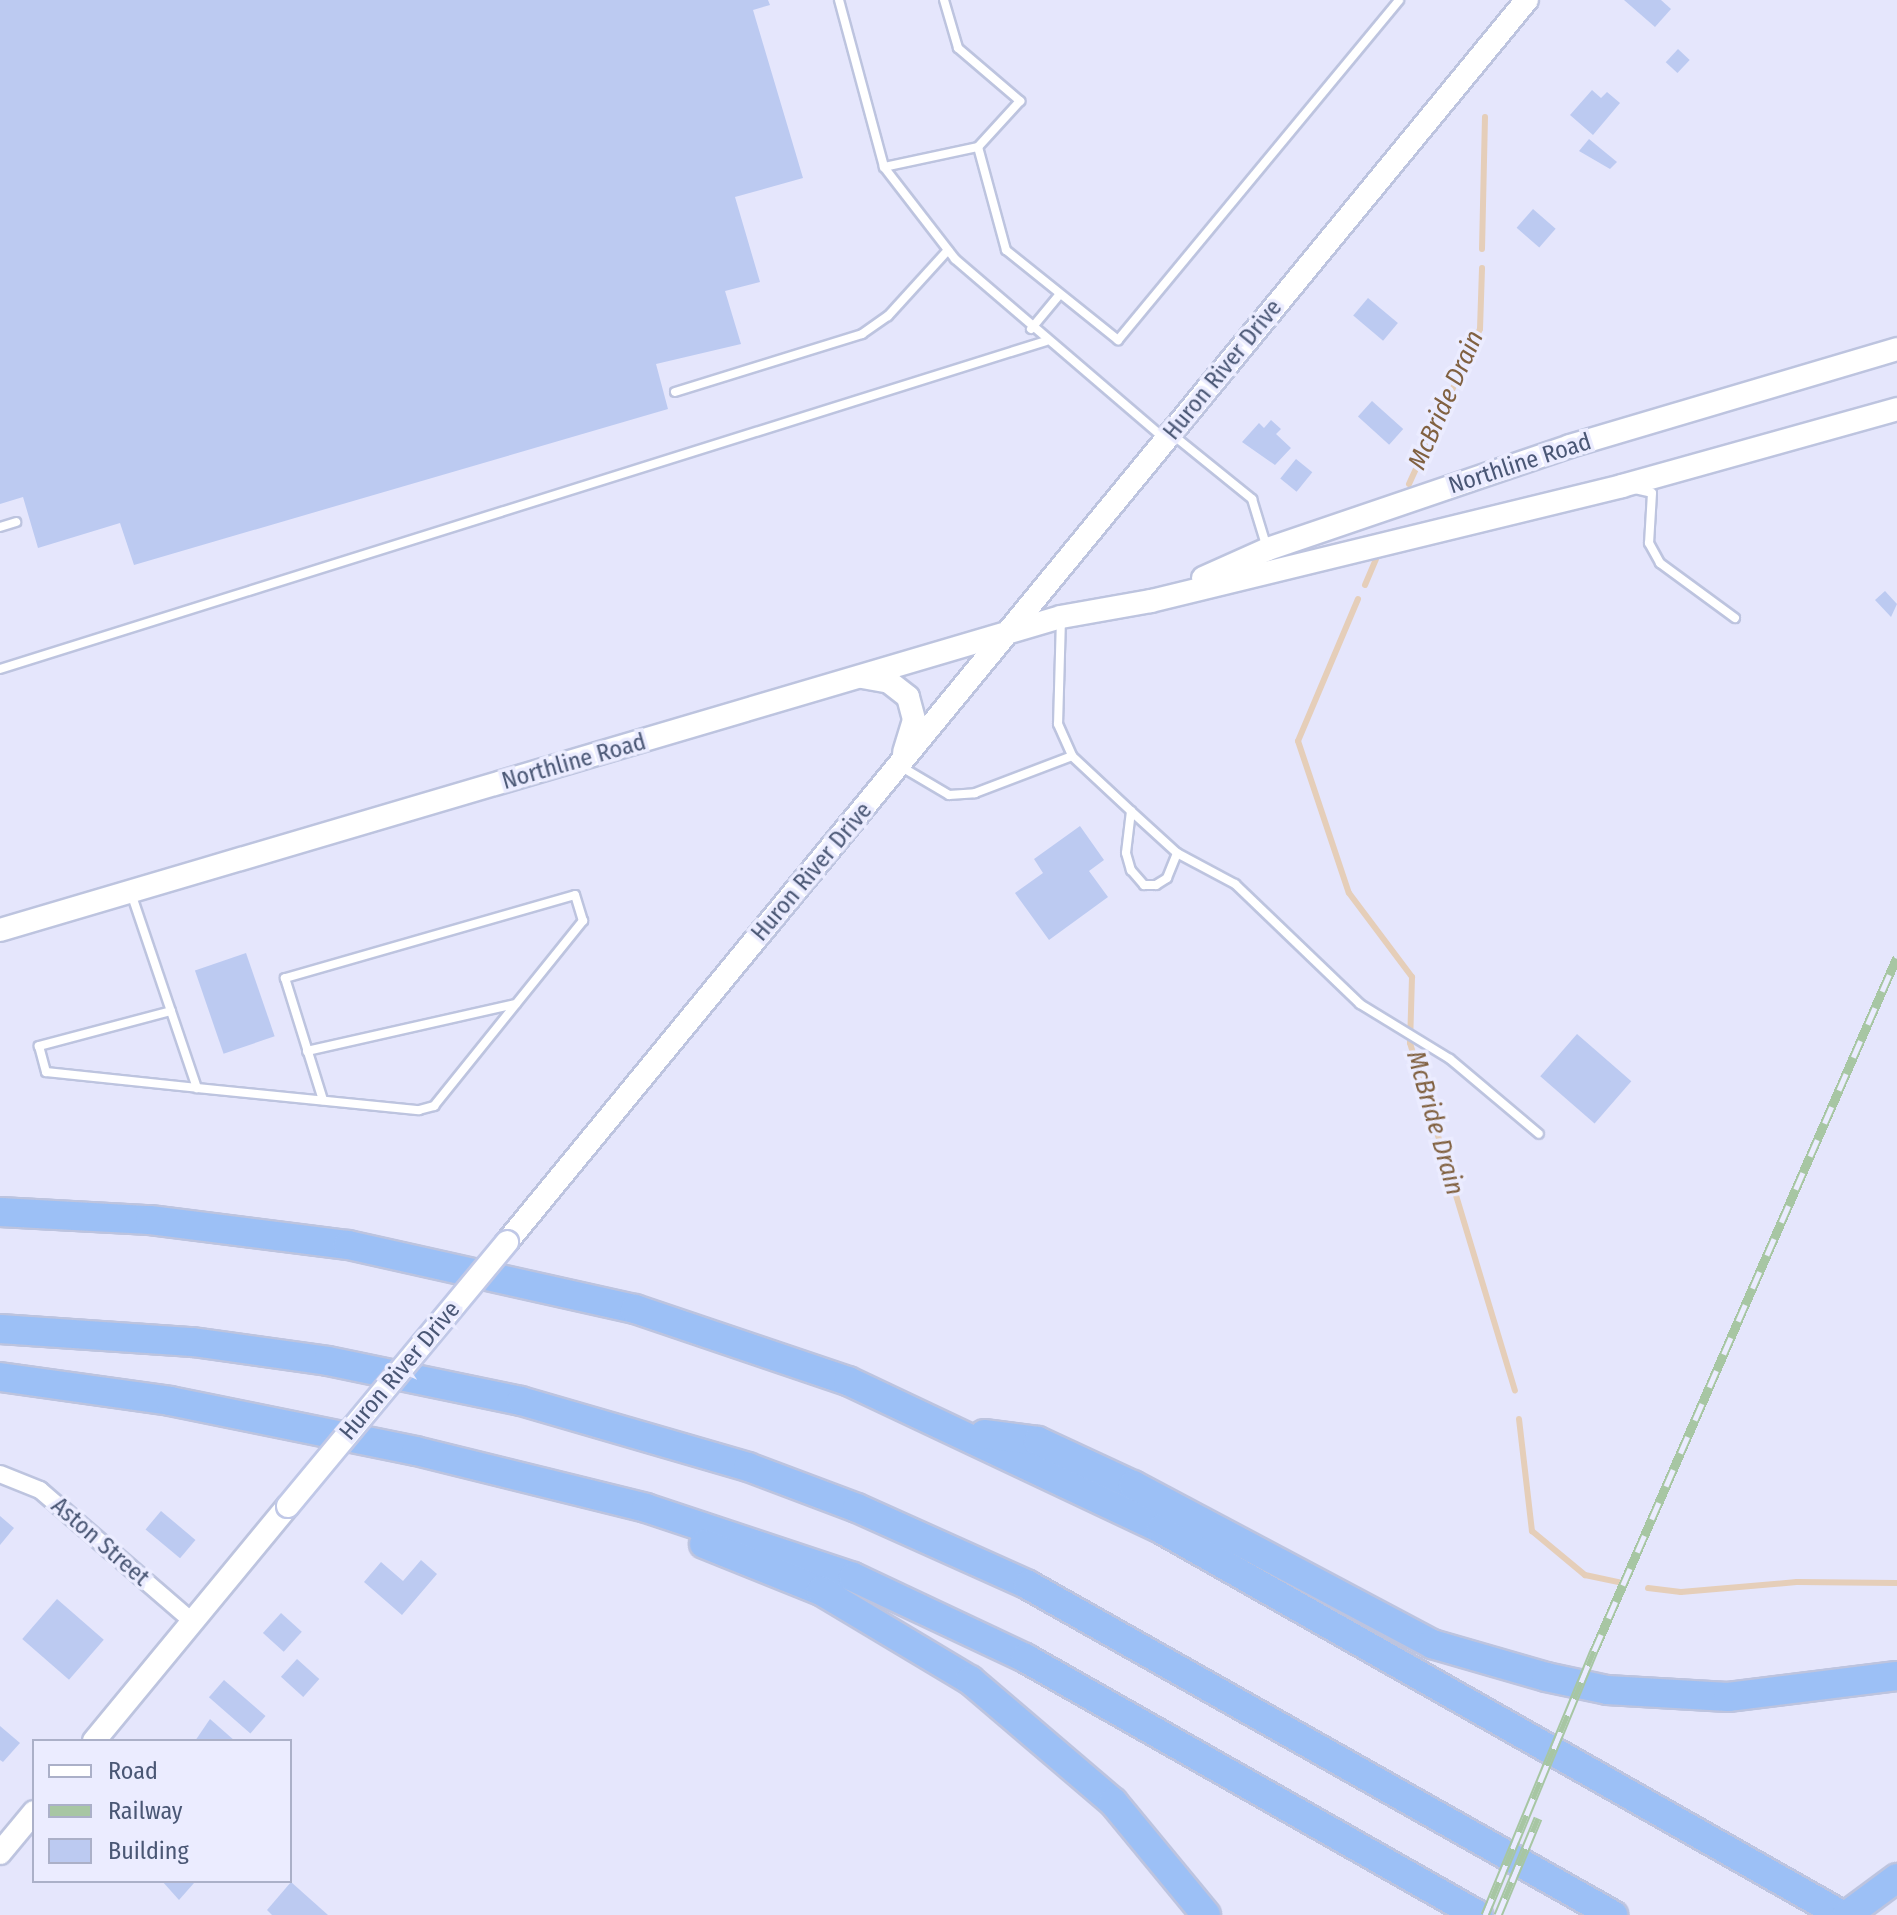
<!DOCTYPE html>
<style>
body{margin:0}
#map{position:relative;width:1897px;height:1915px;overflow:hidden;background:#e5e6fc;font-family:"Fira Sans Condensed",sans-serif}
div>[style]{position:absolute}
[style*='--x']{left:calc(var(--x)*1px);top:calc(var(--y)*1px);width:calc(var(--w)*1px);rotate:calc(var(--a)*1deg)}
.stream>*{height:6px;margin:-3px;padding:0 3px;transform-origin:3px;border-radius:3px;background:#e5ceb9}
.building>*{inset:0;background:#bccaf1;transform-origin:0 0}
.roads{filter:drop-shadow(2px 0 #bdc4df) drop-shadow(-2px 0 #bdc4df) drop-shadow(0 2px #bdc4df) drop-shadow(0 -2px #bdc4df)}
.lane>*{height:8px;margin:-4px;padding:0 4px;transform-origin:4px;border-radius:4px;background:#fff}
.street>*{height:16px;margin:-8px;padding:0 8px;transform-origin:8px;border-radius:8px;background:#fff}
.secondary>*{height:22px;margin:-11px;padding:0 11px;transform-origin:11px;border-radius:11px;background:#fff}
.highway>*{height:28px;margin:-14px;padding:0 14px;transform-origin:14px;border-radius:14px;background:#9cc0f6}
.rail>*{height:9px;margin-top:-4.5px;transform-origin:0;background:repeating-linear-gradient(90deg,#ebecff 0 18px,#a7c6a3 0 36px);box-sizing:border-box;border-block:2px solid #a7c6a3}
.bridges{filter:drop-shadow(2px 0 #c0c8e7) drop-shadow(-2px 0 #c0c8e7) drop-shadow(0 2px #c0c8e7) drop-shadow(0 -2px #c0c8e7)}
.secondary-bridge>*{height:22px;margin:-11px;padding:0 11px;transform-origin:11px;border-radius:11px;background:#fff}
span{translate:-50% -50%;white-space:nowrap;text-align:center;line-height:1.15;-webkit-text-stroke:7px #ebecff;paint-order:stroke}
.street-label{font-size:24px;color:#4a5775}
.water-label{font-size:26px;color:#816141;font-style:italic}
.legend{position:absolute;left:32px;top:1739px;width:260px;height:144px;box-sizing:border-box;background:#ebecff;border:2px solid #abb0c8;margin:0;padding:10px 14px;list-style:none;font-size:24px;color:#4a5775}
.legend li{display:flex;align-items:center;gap:16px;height:40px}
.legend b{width:40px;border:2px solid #abb0c8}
</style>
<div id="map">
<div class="stream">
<i style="--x:1482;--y:249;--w:132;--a:-88.7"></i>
<i style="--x:1409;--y:484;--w:170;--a:-65.4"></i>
<i style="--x:1480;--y:329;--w:61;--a:-88.1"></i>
<i style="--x:1365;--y:585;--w:36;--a:-67"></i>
<i style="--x:1358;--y:599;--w:154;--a:112.9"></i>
<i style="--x:1298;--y:741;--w:160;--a:71.5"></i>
<i style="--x:1349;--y:893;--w:105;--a:53.1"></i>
<i style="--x:1412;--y:977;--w:66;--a:91.7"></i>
<i style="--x:1410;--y:1043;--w:363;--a:73.2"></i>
<i style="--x:1519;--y:1419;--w:113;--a:83.4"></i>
<i style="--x:1532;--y:1531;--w:69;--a:39.7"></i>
<i style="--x:1585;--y:1575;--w:38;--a:12"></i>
<i style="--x:1648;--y:1588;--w:33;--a:7"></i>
<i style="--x:1681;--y:1592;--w:116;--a:-4.9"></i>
<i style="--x:1797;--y:1582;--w:100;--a:0.6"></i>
</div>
<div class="building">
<i style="clip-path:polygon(0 0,768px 0,770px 5px,753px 10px,803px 178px,735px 197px,760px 282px,725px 291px,741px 344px,656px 364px,668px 409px,134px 565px,120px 523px,38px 548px,23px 497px,0 504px)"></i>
<i style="clip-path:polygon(1624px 0,1661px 0,1671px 9px,1655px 27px)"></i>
<i style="left:1678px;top:49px;width:16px;height:18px;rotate:43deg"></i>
<i style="clip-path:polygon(1592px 90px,1601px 98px,1607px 92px,1620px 103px,1593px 135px,1570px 115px)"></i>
<i style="clip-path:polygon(1589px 139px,1617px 162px,1610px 169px,1579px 151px)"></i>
<i style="left:1533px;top:209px;width:30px;height:25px;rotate:41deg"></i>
<i style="left:1368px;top:298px;width:39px;height:23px;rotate:40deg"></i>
<i style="left:1372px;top:401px;width:42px;height:21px;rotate:42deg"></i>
<i style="clip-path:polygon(1271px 420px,1281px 429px,1276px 434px,1291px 448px,1275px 465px,1242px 442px,1259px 423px,1264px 428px)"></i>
<i style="left:1296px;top:459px;width:21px;height:25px;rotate:39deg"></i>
<i style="clip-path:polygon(1885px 591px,1897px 604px,1891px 617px,1875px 600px)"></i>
<i style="clip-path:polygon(1080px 826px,1104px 860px,1089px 871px,1108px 897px,1049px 940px,1015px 893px,1043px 873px,1034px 859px)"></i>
<i style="left:246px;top:953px;width:88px;height:54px;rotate:71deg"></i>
<i style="left:1577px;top:1034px;width:72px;height:56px;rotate:41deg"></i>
<i style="left:161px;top:1511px;width:45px;height:24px;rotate:40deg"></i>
<i style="clip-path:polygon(0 1516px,14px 1528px,0 1545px)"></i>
<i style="clip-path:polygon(421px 1560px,437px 1574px,402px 1615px,364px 1582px,381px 1562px,403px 1581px)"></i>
<i style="left:57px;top:1599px;width:62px;height:53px;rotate:41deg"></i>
<i style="left:281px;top:1613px;width:28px;height:27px;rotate:42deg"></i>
<i style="left:297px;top:1659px;width:30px;height:24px;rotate:42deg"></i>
<i style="left:224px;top:1680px;width:55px;height:23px;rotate:41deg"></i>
<i style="clip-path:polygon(210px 1719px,235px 1741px,195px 1741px)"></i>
<i style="clip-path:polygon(0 1726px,20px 1743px,3px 1762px,0 1760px)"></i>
<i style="clip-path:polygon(162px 1881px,192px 1881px,194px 1883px,179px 1900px)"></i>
<i style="clip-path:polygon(291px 1882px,328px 1915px,272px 1915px,267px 1910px)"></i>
</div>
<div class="roads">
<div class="lane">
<i style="--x:839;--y:0;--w:173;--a:74.9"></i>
<i style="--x:884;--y:167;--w:116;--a:52.3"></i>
<i style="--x:955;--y:259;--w:277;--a:40.6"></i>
<i style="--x:944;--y:0;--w:50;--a:73.7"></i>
<i style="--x:958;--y:48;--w:82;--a:40.5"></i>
<i style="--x:1020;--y:101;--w:62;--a:132.4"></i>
<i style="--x:978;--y:147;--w:107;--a:74.8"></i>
<i style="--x:1006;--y:250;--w:144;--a:38.8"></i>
<i style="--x:1118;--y:340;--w:441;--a:-50.4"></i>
<i style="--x:884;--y:167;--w:96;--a:-12"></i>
<i style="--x:1031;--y:329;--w:45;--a:-50.4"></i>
<i style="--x:675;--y:392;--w:196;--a:-17.2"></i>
<i style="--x:862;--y:334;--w:32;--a:-35"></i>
<i style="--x:888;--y:316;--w:89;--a:-47.7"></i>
<i style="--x:1173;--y:435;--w:102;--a:39"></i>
<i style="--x:1252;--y:499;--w:51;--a:73"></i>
<i style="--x:1635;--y:489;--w:17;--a:13"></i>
<i style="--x:1652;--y:493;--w:50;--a:93.4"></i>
<i style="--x:1649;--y:543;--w:23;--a:61"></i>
<i style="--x:1660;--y:563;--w:93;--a:36.3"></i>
<i style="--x:0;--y:527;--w:17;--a:-17"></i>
<i style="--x:1061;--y:618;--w:106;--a:91.6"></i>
<i style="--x:1058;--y:724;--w:35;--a:66"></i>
<i style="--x:1072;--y:756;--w:81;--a:43"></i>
<i style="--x:1131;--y:811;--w:42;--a:96.8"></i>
<i style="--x:1126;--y:853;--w:18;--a:74"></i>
<i style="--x:1131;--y:870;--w:20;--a:49"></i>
<i style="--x:1144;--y:885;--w:12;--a:0"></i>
<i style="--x:1156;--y:885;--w:13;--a:-32"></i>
<i style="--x:1167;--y:878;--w:27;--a:-68"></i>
<i style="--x:1177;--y:853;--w:62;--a:-137.6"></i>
<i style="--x:0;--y:669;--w:1096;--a:-17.41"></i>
<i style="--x:900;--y:766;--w:57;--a:30.6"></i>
<i style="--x:949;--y:795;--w:26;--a:-4"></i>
<i style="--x:975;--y:793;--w:104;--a:-20.9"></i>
<i style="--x:1177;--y:853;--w:66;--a:28.1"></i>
<i style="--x:1235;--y:884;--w:173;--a:43.8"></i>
<i style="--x:1360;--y:1004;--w:105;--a:31.4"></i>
<i style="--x:1450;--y:1059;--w:116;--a:40.1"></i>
<i style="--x:131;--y:893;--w:206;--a:71.3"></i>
<i style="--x:197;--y:1088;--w:223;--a:5.7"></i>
<i style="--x:419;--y:1110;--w:16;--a:-15"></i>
<i style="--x:434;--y:1106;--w:238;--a:-51.2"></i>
<i style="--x:583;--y:921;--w:27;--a:-107"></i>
<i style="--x:575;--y:895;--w:302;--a:164"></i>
<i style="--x:285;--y:978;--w:128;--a:72.7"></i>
<i style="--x:171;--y:1011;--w:137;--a:165.1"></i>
<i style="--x:39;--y:1046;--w:27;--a:75"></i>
<i style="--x:46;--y:1072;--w:152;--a:6"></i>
<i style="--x:307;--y:1051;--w:214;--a:-12.7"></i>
</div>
<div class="street">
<i style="--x:0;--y:1474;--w:43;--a:21.8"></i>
<i style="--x:40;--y:1490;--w:202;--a:40.8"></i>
</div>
<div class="secondary">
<i style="--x:1203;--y:578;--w:71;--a:-24"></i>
<i style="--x:1268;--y:549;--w:319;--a:-18.8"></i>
<i style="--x:1570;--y:446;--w:341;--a:-16.5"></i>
<i style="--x:862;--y:677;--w:27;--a:10"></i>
<i style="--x:889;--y:682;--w:24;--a:38"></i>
<i style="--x:908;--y:697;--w:24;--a:75"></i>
<i style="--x:914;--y:720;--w:34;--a:107"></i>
<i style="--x:0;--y:930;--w:1106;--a:-16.44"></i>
<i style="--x:1061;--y:617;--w:91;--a:-10.1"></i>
<i style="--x:1151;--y:601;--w:485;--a:-13.7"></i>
<i style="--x:1622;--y:486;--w:286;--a:-15.6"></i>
<i style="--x:507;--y:1242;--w:1607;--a:-50.61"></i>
<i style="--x:94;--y:1741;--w:305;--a:-50.5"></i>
<i style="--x:0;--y:1853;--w:53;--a:-50.3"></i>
</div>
<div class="highway">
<i style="--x:0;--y:1212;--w:150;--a:3.1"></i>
<i style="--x:150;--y:1220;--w:200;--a:7.2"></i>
<i style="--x:348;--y:1245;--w:294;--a:12.6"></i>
<i style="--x:635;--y:1309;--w:225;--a:18.7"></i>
<i style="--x:848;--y:1381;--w:346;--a:25.3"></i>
<i style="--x:1161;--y:1529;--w:783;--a:29.55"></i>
<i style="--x:0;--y:1329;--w:193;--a:3.9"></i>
<i style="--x:193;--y:1342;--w:136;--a:8"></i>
<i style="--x:328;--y:1361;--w:197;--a:11.7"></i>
<i style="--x:521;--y:1401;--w:236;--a:16.2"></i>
<i style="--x:748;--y:1467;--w:116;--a:20.6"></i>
<i style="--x:857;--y:1508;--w:188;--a:24.2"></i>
<i style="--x:1028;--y:1585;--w:672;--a:29.43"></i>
<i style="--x:0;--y:1377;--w:172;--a:8"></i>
<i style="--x:170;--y:1401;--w:251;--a:11.5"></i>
<i style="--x:416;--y:1451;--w:237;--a:13.9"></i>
<i style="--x:646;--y:1508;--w:218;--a:18.4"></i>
<i style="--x:853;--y:1577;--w:190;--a:25.2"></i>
<i style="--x:1025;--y:1658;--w:521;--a:29.57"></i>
<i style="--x:984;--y:1434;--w:54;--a:7.4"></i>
<i style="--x:1038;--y:1441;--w:105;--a:24.9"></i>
<i style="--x:1133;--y:1485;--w:339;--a:28"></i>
<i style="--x:1432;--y:1644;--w:119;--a:16.1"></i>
<i style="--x:1546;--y:1677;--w:62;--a:12"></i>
<i style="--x:1607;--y:1690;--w:121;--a:3.3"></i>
<i style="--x:1728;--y:1697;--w:170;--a:-7.1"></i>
<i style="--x:704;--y:1544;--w:126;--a:21.9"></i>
<i style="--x:821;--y:1591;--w:174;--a:30.9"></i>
<i style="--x:970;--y:1680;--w:188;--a:40.5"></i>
<i style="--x:1113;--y:1802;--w:146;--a:50.5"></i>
<i style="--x:1847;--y:1915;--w:62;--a:-36.5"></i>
</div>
</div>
<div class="rail">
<i style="--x:1485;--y:1915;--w:286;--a:-67.6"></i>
<i style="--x:1594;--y:1651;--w:757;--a:-66.41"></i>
<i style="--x:1498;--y:1915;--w:105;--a:-67.6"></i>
</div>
<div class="bridges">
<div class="secondary-bridge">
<i style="--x:288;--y:1506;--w:343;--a:-50.3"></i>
</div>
</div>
<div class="street-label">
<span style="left:1223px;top:370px;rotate:-51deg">Huron River Drive</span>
<span style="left:1520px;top:464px;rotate:-18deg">Northline Road</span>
<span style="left:574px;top:762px;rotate:-16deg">Northline Road</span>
<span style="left:812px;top:872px;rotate:-50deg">Huron River Drive</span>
<span style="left:400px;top:1371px;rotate:-50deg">Huron River Drive</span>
<span style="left:100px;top:1542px;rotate:41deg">Aston Street</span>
</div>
<div class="water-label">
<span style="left:1446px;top:400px;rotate:-66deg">McBride Drain</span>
<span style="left:1435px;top:1123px;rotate:74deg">McBride Drain</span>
</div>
<ul class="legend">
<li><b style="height:10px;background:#fff"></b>Road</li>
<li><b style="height:10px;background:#a7c6a3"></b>Railway</li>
<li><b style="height:22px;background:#bccaf1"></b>Building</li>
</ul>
</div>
